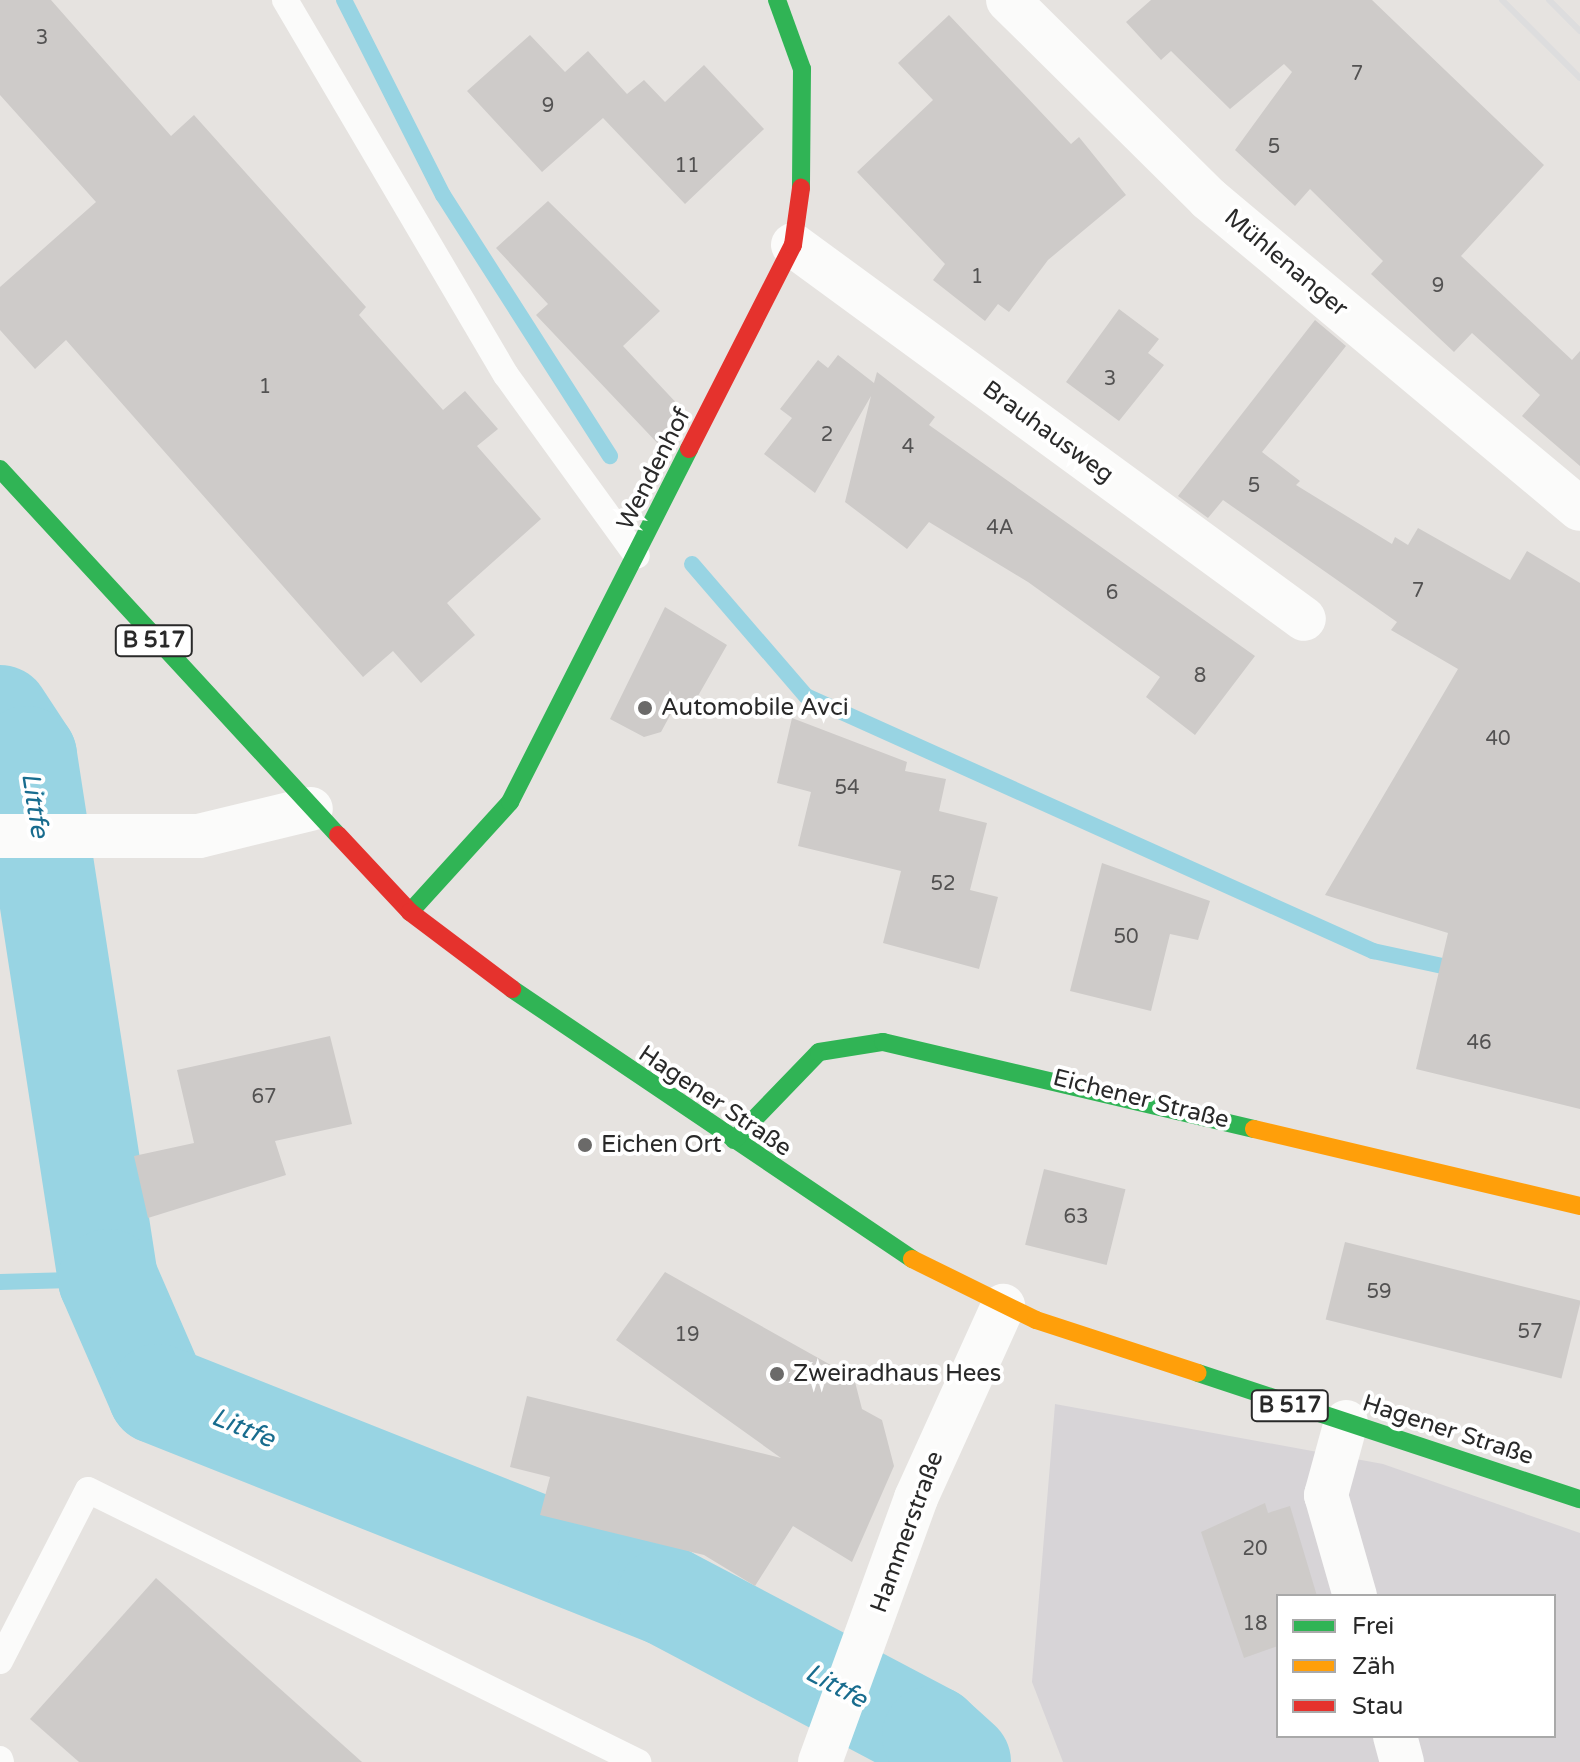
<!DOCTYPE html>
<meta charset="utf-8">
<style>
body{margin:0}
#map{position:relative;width:1580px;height:1762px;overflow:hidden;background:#e6e3e0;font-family:"Varela Round",sans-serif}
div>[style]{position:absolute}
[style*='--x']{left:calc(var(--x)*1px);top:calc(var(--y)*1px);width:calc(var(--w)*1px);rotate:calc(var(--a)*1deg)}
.industrial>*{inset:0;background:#d7d4d7}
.stream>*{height:16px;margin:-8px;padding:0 8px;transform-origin:8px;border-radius:8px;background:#98d4e3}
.river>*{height:100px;margin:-50px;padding:0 50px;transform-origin:50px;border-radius:50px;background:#98d4e3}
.building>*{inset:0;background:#cecbc9;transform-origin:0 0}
.lane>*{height:26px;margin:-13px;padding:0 13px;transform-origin:13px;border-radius:13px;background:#fbfbfa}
.street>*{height:44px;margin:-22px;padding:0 22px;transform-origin:22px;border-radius:22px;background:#fbfbfa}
.fast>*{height:18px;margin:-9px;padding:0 9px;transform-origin:9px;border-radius:9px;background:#30b455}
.slow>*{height:18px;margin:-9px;padding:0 9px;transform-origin:9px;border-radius:9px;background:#ff9f0a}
.jam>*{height:18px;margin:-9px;padding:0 9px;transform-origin:9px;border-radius:9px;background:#e5322d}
.rail>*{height:6px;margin:-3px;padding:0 3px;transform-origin:3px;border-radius:3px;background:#ddddde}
.dots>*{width:22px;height:22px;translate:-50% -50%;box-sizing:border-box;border:4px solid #fff;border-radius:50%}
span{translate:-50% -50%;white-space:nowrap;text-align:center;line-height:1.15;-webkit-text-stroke:8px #fff;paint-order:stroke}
.number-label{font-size:20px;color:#535252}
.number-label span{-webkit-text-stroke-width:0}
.shield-label span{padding:2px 6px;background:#fff;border:2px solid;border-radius:6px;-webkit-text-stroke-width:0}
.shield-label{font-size:22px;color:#292929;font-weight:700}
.street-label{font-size:24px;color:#292929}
.poi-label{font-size:24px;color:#292929}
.left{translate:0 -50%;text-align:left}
.water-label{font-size:26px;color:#186c8e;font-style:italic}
.legend{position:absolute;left:1276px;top:1594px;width:280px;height:144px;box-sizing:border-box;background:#fff;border:2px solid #a9a9a9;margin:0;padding:10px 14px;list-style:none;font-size:24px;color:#292929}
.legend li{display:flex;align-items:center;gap:16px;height:40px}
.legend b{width:40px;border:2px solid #a9a9a9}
</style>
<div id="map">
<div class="industrial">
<i style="clip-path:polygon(evenodd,1055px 1404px,1383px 1464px,1580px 1533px,1580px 1762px,1063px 1762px,1032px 1682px,1055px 1404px,1278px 1596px,1554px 1596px,1554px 1736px,1278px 1736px,1278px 1596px)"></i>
</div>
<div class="stream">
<i style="--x:344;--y:0;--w:219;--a:63.1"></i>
<i style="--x:443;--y:195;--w:310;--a:57.4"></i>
<i style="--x:692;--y:564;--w:174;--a:49.2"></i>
<i style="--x:806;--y:696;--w:622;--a:24.22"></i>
<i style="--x:1373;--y:951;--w:90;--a:12.2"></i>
<i style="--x:0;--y:1282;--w:108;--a:-1.6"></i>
</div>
<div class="river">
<i style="--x:0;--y:715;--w:49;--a:56.6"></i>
<i style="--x:27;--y:756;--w:529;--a:81.2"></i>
<i style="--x:108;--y:1279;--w:125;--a:66.5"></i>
<i style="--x:158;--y:1394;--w:548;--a:21.65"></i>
<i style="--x:667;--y:1596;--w:300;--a:27.8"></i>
<i style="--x:932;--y:1736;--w:39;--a:42"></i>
</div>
<div class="building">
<i style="clip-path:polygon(0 0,51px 0,171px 136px,194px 115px,366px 307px,359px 315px,443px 410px,465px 391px,498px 429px,477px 446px,541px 519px,447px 603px,475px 635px,421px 683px,393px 651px,363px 677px,66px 340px,35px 369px,0 330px,0 287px,96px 202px,0 95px)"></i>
<i style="clip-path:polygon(1151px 0,1372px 0,1544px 165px,1461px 256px,1572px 360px,1580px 351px,1580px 466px,1522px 416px,1540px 395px,1472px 333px,1454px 352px,1371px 274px,1383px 261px,1310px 189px,1295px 206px,1235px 150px,1292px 72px,1284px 64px,1230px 109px,1171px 51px,1161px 60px,1126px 22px)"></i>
<i style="clip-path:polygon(949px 15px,1071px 144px,1079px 137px,1126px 195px,1048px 260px,1009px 312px,998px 304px,985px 321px,933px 280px,945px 264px,857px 172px,933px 100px,898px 63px)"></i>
<i style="clip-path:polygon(530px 35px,565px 72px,588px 51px,627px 94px,644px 80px,665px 102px,704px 65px,764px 129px,685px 204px,603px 118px,542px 172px,467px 91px)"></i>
<i style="clip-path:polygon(548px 201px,660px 311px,623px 346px,682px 409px,662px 448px,536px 315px,548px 304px,496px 248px)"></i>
<i style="clip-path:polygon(1119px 309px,1159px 339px,1148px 353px,1164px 365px,1119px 421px,1066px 382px)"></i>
<i style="clip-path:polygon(1315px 320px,1346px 346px,1262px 452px,1300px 481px,1296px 485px,1392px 544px,1395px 537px,1408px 545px,1418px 528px,1510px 580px,1527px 551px,1580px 583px,1580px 1109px,1416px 1069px,1448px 933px,1325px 895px,1458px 669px,1391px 630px,1397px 622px,1223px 500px,1208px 518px,1178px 496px)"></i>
<i style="clip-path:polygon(838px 355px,874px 383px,877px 372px,935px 417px,929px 425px,1255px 656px,1195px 735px,1146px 697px,1160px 677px,1028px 582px,929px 522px,907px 549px,845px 502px,871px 396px,815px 493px,764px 454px,792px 418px,780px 409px,818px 360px,828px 368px)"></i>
<i style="clip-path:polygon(665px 607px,727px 645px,686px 717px,673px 710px,661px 732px,644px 737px,610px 719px)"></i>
<i style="clip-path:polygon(792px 718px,907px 762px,905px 771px,946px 779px,939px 811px,987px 823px,970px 890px,998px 897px,979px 969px,883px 943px,901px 871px,798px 846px,811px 792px,777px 783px)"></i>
<i style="clip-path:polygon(1102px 863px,1210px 901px,1198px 940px,1170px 934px,1151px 1011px,1070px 991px)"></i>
<i style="clip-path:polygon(330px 1036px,352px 1124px,275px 1141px,286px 1175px,148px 1218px,134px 1156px,194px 1143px,177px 1070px)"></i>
<i style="left:1044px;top:1169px;width:84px;height:78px;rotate:14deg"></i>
<i style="left:1345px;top:1242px;width:243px;height:80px;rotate:14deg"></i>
<i style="clip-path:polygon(665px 1272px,854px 1378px,862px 1409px,882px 1420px,894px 1466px,852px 1562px,793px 1526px,755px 1586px,704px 1555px,540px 1515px,550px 1477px,510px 1467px,527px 1396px,781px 1458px,616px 1340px)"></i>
<i style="clip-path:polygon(1265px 1503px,1268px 1513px,1290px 1506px,1317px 1596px,1278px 1596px,1278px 1646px,1244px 1658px,1201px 1532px)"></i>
<i style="clip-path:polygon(156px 1578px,362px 1762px,79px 1762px,30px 1719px)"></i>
</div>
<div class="lane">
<i style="--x:285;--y:0;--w:435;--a:59.5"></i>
<i style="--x:506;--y:375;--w:223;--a:54.1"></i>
<i style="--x:0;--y:1661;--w:192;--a:-62.8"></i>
<i style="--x:88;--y:1490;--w:614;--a:26.31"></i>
<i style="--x:0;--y:1759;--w:3;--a:72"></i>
</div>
<div class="street">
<i style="--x:1008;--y:0;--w:283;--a:44.7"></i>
<i style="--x:1209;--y:199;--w:483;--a:39.9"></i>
<i style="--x:793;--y:245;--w:633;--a:36.2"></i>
<i style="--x:0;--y:836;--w:199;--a:0"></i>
<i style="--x:199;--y:836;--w:115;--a:-13.6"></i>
<i style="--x:1346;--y:1422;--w:76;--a:105.3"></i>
<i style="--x:1326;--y:1495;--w:105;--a:74"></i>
<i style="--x:1395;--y:1736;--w:27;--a:75"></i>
<i style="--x:820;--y:1762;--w:281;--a:-70"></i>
<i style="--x:916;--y:1498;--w:211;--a:-65.6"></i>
</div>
<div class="fast">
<i style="--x:777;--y:0;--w:73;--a:70.1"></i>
<i style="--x:802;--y:69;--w:119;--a:90.5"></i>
<i style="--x:0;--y:469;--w:498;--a:47.3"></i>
<i style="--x:410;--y:912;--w:149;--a:-47.7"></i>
<i style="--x:510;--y:802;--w:396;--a:-63.1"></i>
<i style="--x:512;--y:989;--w:483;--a:34"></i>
<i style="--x:734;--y:1140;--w:122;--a:-46"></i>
<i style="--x:819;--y:1052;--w:65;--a:-8.9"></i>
<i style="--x:883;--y:1042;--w:381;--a:13.2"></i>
<i style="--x:1198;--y:1373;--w:402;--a:18.3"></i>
</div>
<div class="slow">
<i style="--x:1254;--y:1129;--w:335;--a:13.3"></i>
<i style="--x:912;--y:1259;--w:138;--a:26.2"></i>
<i style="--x:1036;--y:1320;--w:170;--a:18.1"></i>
</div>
<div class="jam">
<i style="--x:689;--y:449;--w:229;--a:-63"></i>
<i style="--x:793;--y:245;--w:58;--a:-82"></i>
<i style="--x:338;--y:835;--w:105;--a:46.9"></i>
<i style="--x:410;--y:912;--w:128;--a:37"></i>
</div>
<div class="rail">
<i style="--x:1502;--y:0;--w:110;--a:45"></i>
<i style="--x:1549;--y:0;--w:44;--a:45"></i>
</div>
<div class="dots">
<i style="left:645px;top:708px;background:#6b6a69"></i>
<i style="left:585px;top:1145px;background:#6b6a69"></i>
<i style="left:777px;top:1374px;background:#6b6a69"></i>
</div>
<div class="number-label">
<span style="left:42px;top:38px">3</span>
<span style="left:1357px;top:74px">7</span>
<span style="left:548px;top:106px">9</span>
<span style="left:1274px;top:147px">5</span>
<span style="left:687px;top:166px">11</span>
<span style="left:977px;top:277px">1</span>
<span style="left:1438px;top:286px">9</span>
<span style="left:1110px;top:379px">3</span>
<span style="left:265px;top:387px">1</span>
<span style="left:827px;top:435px">2</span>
<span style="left:908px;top:447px">4</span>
<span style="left:1254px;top:486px">5</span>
<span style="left:1000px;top:528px">4A</span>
<span style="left:1418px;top:591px">7</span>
<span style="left:1112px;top:593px">6</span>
<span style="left:1200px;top:676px">8</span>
<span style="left:1498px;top:739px">40</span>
<span style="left:847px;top:788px">54</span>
<span style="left:943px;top:884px">52</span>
<span style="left:1126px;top:937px">50</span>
<span style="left:1479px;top:1043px">46</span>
<span style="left:264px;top:1097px">67</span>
<span style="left:1076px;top:1217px">63</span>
<span style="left:1379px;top:1292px">59</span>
<span style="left:1530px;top:1332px">57</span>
<span style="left:687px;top:1335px">19</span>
<span style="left:1255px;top:1549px">20</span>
<span style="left:1255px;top:1624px">18</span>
</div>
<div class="shield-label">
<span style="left:154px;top:641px">B 517</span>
<span style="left:1290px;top:1406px">B 517</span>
</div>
<div class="street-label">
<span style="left:1286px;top:263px;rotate:40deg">Mühlenanger</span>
<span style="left:1048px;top:432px;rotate:36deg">Brauhausweg</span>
<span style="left:654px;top:469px;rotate:-63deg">Wendenhof</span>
<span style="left:1141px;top:1099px;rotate:14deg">Eichener Straße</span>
<span style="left:715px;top:1101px;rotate:34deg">Hagener Straße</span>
<span style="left:1448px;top:1430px;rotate:18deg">Hagener Straße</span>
<span style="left:907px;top:1532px;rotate:-70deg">Hammerstraße</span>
</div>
<div class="poi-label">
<span class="left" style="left:661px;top:708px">Automobile Avci</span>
<span class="left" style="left:601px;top:1145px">Eichen Ort</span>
<span class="left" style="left:793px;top:1374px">Zweiradhaus Hees</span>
</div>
<div class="water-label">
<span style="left:35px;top:805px;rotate:81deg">Littfe</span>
<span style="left:243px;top:1428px;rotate:22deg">Littfe</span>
<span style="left:836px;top:1686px;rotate:28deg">Littfe</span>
</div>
<ul class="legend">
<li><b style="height:10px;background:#30b455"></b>Frei</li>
<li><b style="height:10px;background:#ff9f0a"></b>Zäh</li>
<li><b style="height:10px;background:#e5322d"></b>Stau</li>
</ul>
</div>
